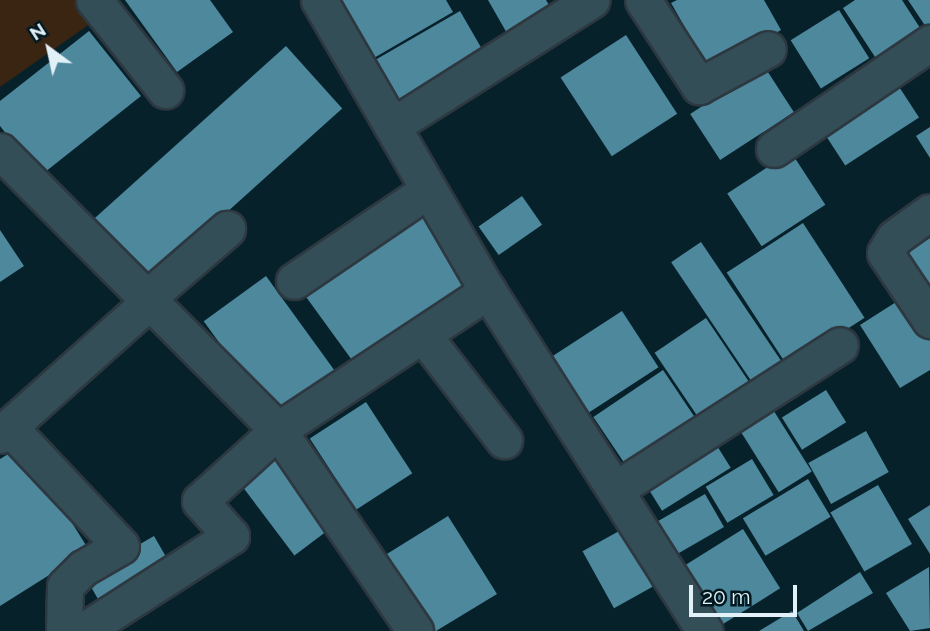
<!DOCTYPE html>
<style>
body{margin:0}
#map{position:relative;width:930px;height:631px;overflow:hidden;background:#07212a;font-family:Raleway,sans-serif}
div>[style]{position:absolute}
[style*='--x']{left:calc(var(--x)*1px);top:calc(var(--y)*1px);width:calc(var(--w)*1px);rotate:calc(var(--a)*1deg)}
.green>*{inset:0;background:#3a2512}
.building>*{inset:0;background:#4d889d;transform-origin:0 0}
.roads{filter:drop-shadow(2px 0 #2d3840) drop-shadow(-2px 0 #2d3840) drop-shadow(0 2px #2d3840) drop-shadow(0 -2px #2d3840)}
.street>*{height:35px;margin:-17.5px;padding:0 17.5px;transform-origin:17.5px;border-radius:17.5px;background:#344e58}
span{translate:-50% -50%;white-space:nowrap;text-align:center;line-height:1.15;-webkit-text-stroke:6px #001820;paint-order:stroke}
.north{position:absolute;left:14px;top:14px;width:70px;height:70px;-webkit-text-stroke:5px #001820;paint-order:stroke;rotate:327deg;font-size:19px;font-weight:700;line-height:28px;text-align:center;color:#e2f1f7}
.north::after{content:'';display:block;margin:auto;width:24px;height:32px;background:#e2f1f7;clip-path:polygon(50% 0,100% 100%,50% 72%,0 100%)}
.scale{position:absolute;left:689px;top:585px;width:108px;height:32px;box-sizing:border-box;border:4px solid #e2f1f7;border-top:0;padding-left:9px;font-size:21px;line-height:24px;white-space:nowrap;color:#e2f1f7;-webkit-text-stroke:5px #001820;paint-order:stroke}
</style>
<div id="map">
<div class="green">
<i style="clip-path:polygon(0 0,80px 0,94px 21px,0 87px)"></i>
</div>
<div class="building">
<i style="clip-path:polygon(125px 0,210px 0,233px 32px,177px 72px)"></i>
<i style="clip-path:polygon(331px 0,446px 0,453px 12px,367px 62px)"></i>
<i style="clip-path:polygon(488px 0,546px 0,556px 17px,512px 42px)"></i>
<i style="clip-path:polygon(677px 0,764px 0,781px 30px,710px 71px,671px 3px)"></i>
<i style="clip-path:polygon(855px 0,902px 0,922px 31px,877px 60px,843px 8px)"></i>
<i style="clip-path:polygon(908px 0,930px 0,930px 33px)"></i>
<i style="left:839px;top:10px;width:57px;height:57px;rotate:58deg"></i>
<i style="left:460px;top:11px;width:58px;height:113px;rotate:60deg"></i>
<i style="clip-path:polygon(89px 31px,141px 96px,40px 176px,0 126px,0 101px)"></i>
<i style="left:626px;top:35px;width:94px;height:78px;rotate:57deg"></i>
<i style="left:286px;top:46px;width:84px;height:259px;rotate:48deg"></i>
<i style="left:764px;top:66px;width:55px;height:88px;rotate:57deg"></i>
<i style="left:894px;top:79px;width:46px;height:88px;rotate:57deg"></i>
<i style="clip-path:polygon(930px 127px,930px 158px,916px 136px)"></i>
<i style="left:791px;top:152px;width:63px;height:76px;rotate:57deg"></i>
<i style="left:522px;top:196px;width:35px;height:53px;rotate:55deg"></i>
<i style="left:417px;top:208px;width:94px;height:142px;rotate:54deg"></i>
<i style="left:803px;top:223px;width:113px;height:91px;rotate:57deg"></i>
<i style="clip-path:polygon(0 230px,24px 266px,0 282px)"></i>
<i style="clip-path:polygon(930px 238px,930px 302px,901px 257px)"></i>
<i style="left:701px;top:242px;width:155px;height:36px;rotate:56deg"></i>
<i style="left:266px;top:276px;width:125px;height:77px;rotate:54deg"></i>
<i style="clip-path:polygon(904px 297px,930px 338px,930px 370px,900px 388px,860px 325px)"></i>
<i style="left:622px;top:311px;width:67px;height:83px;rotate:57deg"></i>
<i style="left:706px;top:318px;width:81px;height:62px;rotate:56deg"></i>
<i style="left:663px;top:370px;width:59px;height:84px;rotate:56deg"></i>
<i style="left:826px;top:390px;width:38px;height:52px;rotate:58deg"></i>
<i style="left:366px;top:402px;width:85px;height:67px;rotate:57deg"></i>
<i style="left:772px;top:408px;width:75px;height:39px;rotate:58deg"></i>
<i style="left:866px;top:431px;width:47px;height:66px;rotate:61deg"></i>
<i style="left:709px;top:433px;width:41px;height:81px;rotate:58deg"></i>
<i style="clip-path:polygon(23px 445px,89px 550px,0 606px,0 459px)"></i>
<i style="left:277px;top:451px;width:94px;height:49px;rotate:53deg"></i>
<i style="left:752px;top:459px;width:42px;height:54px;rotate:59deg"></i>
<i style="left:808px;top:479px;width:44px;height:76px;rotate:59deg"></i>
<i style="left:878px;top:485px;width:68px;height:55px;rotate:60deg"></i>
<i style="left:705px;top:494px;width:38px;height:54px;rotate:60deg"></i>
<i style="clip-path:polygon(930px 505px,930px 554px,908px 519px)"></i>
<i style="clip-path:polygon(448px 516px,497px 594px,436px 631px,428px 631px,382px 557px)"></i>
<i style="left:743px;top:529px;width:70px;height:83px;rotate:58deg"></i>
<i style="left:621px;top:530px;width:65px;height:44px;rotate:61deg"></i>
<i style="left:154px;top:536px;width:34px;height:80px;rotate:60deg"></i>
<i style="clip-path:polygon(929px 567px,930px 628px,910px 631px,886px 593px)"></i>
<i style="clip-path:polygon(860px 572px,873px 593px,808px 631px,797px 613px)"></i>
<i style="clip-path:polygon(792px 611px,804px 631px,759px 631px)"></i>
</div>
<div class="roads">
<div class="street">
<i style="--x:94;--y:0;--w:115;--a:51.7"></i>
<i style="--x:319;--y:0;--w:337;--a:59.9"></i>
<i style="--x:488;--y:291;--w:403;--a:57.5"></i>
<i style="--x:643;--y:0;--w:103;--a:56.9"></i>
<i style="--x:699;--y:86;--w:78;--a:-28.2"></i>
<i style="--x:392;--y:126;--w:236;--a:-32.3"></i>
<i style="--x:774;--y:149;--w:189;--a:-34.2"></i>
<i style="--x:0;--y:151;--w:394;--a:45.1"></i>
<i style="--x:278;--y:430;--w:243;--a:55.7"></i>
<i style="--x:930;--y:212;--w:44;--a:144.2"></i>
<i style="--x:894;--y:238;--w:17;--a:121"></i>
<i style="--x:885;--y:253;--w:81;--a:56.1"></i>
<i style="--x:294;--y:281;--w:162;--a:-34.2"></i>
<i style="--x:147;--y:298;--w:106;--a:-40.8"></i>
<i style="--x:423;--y:335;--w:133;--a:52.4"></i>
<i style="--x:9;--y:427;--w:163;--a:46.7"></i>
<i style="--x:121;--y:546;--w:44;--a:149.9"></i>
<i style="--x:83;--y:568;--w:25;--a:135"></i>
<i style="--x:65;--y:586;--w:45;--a:91.3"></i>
<i style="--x:0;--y:435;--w:201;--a:-41.8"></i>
<i style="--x:616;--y:489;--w:266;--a:-32.7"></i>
<i style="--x:83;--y:631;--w:176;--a:-32.7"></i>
<i style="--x:231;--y:536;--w:47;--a:-131.5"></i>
<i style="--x:200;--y:501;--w:105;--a:-42.3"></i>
<i style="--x:278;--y:430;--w:252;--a:-33.5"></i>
</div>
</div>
<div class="north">N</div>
<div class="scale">20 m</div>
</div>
